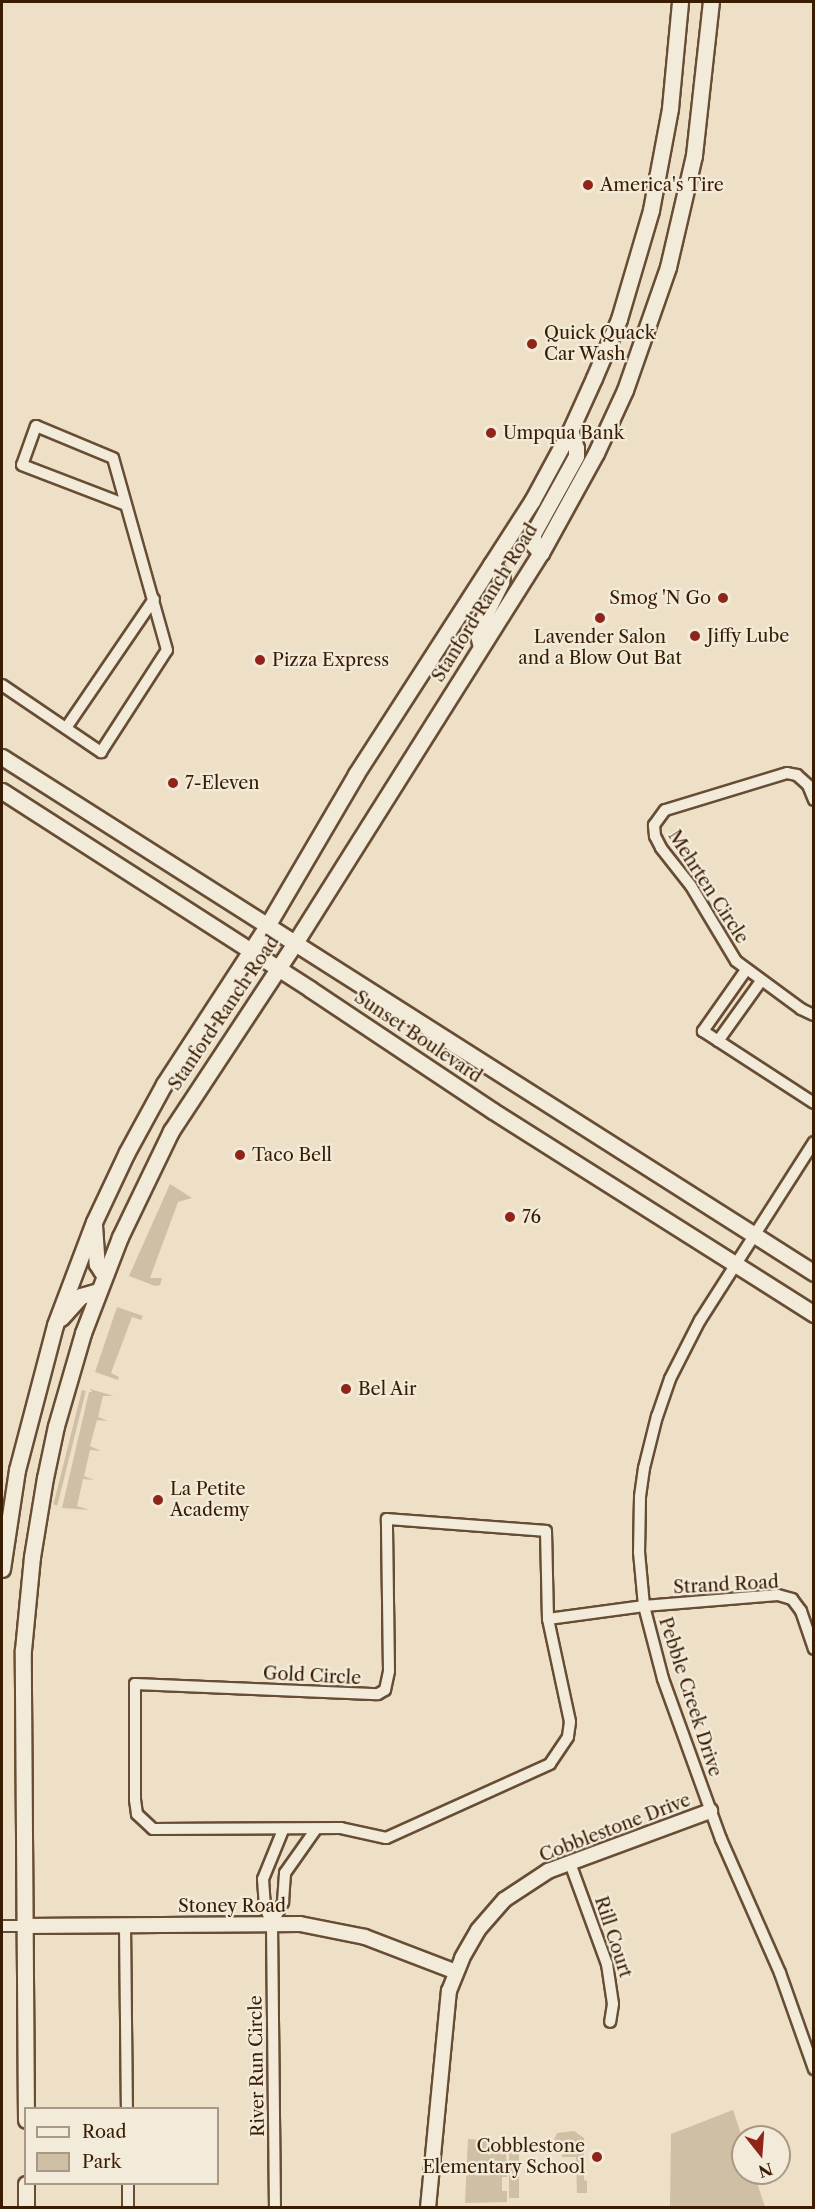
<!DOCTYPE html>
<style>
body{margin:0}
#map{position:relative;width:815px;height:2209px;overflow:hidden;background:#ede0c6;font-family:"Libre Caslon Text",serif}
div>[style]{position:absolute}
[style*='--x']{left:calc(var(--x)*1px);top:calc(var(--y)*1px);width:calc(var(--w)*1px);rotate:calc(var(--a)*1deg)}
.green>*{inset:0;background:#cfbfa5;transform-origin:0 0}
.roads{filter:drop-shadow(2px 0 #674d34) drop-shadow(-2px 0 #674d34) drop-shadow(0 2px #674d34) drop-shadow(0 -2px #674d34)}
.minor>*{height:10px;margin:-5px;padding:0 5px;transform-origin:5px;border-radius:5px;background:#f3ebda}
.tertiary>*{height:14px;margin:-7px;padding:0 7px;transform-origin:7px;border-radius:7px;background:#f3ebda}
.secondary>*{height:15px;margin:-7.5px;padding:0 7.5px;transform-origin:7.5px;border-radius:7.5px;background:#f3ebda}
.dots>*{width:16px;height:16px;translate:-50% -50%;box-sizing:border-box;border:3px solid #f3ebda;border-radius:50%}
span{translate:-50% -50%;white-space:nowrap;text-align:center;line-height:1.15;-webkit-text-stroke:4.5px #f3ebda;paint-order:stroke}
.poi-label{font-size:18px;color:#3a1c03}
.left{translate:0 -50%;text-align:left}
.right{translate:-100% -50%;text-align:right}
.street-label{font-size:18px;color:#3a1c03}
.frame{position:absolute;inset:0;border:3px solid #3a1c03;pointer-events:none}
.legend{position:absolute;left:24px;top:2107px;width:195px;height:78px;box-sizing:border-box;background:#f3ebda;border:2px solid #a99884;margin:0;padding:8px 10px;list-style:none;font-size:18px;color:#3a1c03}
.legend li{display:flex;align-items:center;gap:12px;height:30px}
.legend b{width:30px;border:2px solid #a99884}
.north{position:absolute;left:731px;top:2125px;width:60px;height:60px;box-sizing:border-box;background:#f3ebda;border:2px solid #a99884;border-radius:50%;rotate:163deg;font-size:16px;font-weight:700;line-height:24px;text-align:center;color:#3a1c03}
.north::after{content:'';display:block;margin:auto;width:21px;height:27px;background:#8f2418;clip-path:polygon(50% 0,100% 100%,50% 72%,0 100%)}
</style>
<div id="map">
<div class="green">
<i style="clip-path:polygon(170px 1184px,192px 1198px,178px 1202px,150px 1278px,162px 1278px,160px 1285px,155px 1286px,129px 1276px)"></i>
<i style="clip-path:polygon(117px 1307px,143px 1316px,141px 1320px,132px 1317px,111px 1373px,119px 1377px,118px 1380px,95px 1372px)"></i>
<i style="clip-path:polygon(90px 1389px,114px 1396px,103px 1396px,98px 1417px,108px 1421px,97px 1420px,90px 1446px,101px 1451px,90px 1450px,84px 1476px,94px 1480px,83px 1479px,77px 1506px,89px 1510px,62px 1508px,89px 1392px,92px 1392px)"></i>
<i style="left:82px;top:1390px;width:4px;height:118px;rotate:14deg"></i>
<i style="clip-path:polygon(733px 2110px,743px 2140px,743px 2173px,754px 2173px,765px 2207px,670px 2207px,671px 2134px)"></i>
<i style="clip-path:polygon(574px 2131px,584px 2138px,584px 2180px,587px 2181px,587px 2193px,577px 2193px,576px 2157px,562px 2157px,562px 2142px,553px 2142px,557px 2133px)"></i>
<i style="clip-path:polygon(468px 2139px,506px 2142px,507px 2177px,502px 2177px,502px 2191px,507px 2191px,507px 2202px,465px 2203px)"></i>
<i style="left:509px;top:2143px;width:10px;height:55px"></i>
</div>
<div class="roads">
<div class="minor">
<i style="--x:2;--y:685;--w:120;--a:34.1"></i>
<i style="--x:101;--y:752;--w:121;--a:-57.1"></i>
<i style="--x:167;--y:650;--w:199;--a:-105.7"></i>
<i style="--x:113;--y:458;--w:83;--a:-157.4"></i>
<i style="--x:36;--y:426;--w:41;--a:109.7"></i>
<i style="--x:22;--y:465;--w:111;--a:21"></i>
<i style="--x:66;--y:728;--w:156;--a:-55.7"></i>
<i style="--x:814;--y:800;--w:16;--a:-112"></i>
<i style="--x:808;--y:785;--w:15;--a:-138"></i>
<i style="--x:797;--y:775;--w:10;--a:-169"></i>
<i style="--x:787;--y:773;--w:127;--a:163.1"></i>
<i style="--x:665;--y:810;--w:19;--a:126"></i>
<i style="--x:654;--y:825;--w:11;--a:85"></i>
<i style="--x:655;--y:836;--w:13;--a:63"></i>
<i style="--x:661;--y:848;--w:48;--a:51.7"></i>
<i style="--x:691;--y:886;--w:87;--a:59"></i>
<i style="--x:736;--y:961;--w:81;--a:36.4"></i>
<i style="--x:801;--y:1009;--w:14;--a:25"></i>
<i style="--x:746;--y:970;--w:75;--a:125.2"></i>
<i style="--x:703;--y:1031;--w:132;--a:33"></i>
<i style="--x:718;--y:1041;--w:74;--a:-54.4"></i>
<i style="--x:814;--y:1142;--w:211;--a:122.6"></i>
<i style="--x:700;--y:1320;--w:66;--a:117"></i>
<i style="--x:670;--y:1379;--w:39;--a:109"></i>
<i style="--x:657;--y:1416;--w:54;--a:104"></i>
<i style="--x:644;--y:1468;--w:29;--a:98"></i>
<i style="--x:640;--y:1497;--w:55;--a:91"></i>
<i style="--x:639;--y:1552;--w:54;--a:84.7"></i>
<i style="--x:644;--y:1606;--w:75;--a:75.4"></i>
<i style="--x:663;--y:1679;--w:170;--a:70.1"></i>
<i style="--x:721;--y:1839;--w:146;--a:66.2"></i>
<i style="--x:780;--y:1973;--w:102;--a:70.5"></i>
<i style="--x:387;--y:1519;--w:159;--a:4.3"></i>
<i style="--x:546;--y:1531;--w:88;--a:88.7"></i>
<i style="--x:548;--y:1619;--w:105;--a:77.9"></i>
<i style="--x:570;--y:1722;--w:15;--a:98"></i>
<i style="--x:568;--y:1737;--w:32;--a:124"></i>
<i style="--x:550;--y:1764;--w:180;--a:155.7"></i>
<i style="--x:386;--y:1838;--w:46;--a:-167.5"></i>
<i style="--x:341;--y:1828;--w:188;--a:179.7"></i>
<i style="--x:153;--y:1829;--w:22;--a:-137"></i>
<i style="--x:137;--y:1814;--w:14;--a:-98"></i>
<i style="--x:135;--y:1800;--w:116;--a:-90"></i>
<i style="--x:135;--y:1684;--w:243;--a:2.4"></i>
<i style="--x:378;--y:1694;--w:8;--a:-30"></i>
<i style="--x:385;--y:1690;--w:19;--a:-78"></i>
<i style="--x:389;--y:1671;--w:152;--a:-90.8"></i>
<i style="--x:548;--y:1619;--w:97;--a:-7.7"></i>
<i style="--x:644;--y:1606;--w:134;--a:-4.7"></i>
<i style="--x:778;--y:1595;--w:15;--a:16"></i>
<i style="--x:792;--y:1599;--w:15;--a:53"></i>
<i style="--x:801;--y:1611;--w:40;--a:71.1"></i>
<i style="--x:283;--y:1830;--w:53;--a:112.2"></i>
<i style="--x:263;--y:1879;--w:28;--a:86"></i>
<i style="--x:265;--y:1907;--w:18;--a:68"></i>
<i style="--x:272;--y:1924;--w:25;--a:-63"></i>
<i style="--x:283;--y:1902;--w:29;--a:-86"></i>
<i style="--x:285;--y:1873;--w:54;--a:-54.8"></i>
<i style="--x:570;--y:1863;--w:108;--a:69.9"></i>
<i style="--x:607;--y:1964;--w:40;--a:81.5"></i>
<i style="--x:613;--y:2004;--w:18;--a:99"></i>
<i style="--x:272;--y:1924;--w:284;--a:89.4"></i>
<i style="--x:125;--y:1925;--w:183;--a:89.4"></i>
<i style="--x:2;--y:1926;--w:22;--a:0"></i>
<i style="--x:128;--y:2184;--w:24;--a:90"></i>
</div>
<div class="tertiary">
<i style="--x:24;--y:1926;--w:276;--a:-0.4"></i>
<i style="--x:300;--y:1924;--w:66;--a:11.3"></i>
<i style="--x:365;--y:1937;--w:97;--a:21"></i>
<i style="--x:428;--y:2208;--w:218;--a:-84.5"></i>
<i style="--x:449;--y:1991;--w:35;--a:-68"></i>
<i style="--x:462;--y:1958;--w:32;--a:-60"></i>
<i style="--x:478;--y:1930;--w:40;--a:-49"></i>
<i style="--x:504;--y:1900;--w:53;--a:-33.4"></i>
<i style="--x:548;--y:1871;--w:173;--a:-20.3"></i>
</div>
<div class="secondary">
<i style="--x:541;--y:553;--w:12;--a:-132"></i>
<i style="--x:533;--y:544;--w:10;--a:-90"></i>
<i style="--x:533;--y:534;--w:89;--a:-61.1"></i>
<i style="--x:576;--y:456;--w:8;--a:-90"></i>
<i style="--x:576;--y:448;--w:18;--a:-109"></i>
<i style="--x:481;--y:647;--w:16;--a:-104"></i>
<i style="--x:477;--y:631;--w:55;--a:-63.9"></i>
<i style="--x:501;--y:582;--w:6;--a:-81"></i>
<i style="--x:502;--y:576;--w:16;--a:-135"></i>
<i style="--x:2;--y:757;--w:962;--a:32.43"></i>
<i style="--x:2;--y:791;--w:366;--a:32.7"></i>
<i style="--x:310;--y:989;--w:220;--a:33.7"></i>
<i style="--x:493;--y:1111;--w:380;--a:32.3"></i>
<i style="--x:94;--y:1225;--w:39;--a:86"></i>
<i style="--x:97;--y:1264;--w:13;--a:58"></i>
<i style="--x:61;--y:1318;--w:30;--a:-48"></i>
<i style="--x:81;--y:1296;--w:18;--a:-16"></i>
<i style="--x:2;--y:1569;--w:100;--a:-81.4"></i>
<i style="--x:17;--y:1470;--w:150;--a:-75.3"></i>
<i style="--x:55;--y:1325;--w:110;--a:-69.3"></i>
<i style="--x:94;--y:1222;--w:77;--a:-64.8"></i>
<i style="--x:127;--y:1152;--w:77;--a:-61.4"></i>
<i style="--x:164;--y:1084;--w:189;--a:-56.9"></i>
<i style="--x:267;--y:926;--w:176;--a:-59.6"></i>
<i style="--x:356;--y:774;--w:325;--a:-57.2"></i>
<i style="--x:532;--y:501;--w:80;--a:-61.5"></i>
<i style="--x:570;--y:431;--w:58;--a:-65.6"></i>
<i style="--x:594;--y:378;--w:64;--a:-67"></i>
<i style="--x:619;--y:319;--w:114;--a:-73.6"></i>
<i style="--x:651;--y:210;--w:104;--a:-79.4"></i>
<i style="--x:670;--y:108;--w:106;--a:-84.6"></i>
<i style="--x:26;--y:2120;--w:470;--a:-90.4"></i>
<i style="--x:23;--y:1650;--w:93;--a:-84.5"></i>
<i style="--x:32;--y:1557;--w:80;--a:-80.7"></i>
<i style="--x:45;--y:1478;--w:53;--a:-78.1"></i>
<i style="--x:56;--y:1426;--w:97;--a:-73.8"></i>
<i style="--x:83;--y:1333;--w:103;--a:-68.9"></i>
<i style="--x:120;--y:1237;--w:118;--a:-64.3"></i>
<i style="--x:171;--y:1131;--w:225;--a:-56.6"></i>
<i style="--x:295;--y:943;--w:461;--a:-57.8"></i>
<i style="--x:541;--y:553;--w:114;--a:-61.2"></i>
<i style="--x:596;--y:453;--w:69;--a:-65.3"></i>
<i style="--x:625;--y:390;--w:130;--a:-70.7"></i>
<i style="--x:668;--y:267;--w:115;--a:-76.9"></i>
<i style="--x:694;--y:155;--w:154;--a:-83.7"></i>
<i style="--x:26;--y:2184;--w:24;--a:90"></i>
</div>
</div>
<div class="dots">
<i style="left:588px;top:185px;background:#8f2418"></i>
<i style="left:532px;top:344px;background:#8f2418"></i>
<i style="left:491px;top:433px;background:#8f2418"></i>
<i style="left:723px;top:598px;background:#8f2418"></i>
<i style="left:600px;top:618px;background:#8f2418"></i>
<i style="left:695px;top:636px;background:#8f2418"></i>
<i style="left:260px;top:660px;background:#8f2418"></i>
<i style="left:173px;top:783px;background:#8f2418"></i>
<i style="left:240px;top:1155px;background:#8f2418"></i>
<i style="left:510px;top:1217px;background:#8f2418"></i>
<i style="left:346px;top:1389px;background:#8f2418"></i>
<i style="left:158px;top:1500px;background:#8f2418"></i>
<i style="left:597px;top:2157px;background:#8f2418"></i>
</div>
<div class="poi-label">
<span class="left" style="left:600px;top:185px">America's Tire</span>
<span class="left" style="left:544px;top:344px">Quick Quack<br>Car Wash</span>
<span class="left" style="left:503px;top:433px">Umpqua Bank</span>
<span class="right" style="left:711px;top:598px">Smog 'N Go</span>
<span class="left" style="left:707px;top:636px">Jiffy Lube</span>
<span style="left:600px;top:648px">Lavender Salon<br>and a Blow Out Bat</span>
<span class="left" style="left:272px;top:660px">Pizza Express</span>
<span class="left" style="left:185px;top:783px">7-Eleven</span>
<span class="left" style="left:252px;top:1155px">Taco Bell</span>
<span class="left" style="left:522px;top:1217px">76</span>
<span class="left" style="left:358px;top:1389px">Bel Air</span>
<span class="left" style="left:170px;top:1500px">La Petite<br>Academy</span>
<span class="right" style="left:585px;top:2157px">Cobblestone<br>Elementary School</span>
</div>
<div class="street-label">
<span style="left:485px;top:603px;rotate:-58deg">Stanford Ranch Road</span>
<span style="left:708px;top:887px;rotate:57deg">Mehrten Circle</span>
<span style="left:224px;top:1013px;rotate:-56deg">Stanford Ranch Road</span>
<span style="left:418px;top:1037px;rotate:34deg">Sunset Boulevard</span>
<span style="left:726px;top:1585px;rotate:-3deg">Strand Road</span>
<span style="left:312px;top:1676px;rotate:3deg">Gold Circle</span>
<span style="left:690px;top:1697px;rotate:72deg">Pebble Creek Drive</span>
<span style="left:615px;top:1828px;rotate:-21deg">Cobblestone Drive</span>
<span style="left:232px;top:1906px">Stoney Road</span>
<span style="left:613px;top:1937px;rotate:72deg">Rill Court</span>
<span style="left:257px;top:2066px;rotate:-91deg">River Run Circle</span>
</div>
<div class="frame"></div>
<ul class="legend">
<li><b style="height:8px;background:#f3ebda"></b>Road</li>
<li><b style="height:16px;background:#cfbfa5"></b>Park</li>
</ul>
<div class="north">N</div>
</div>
